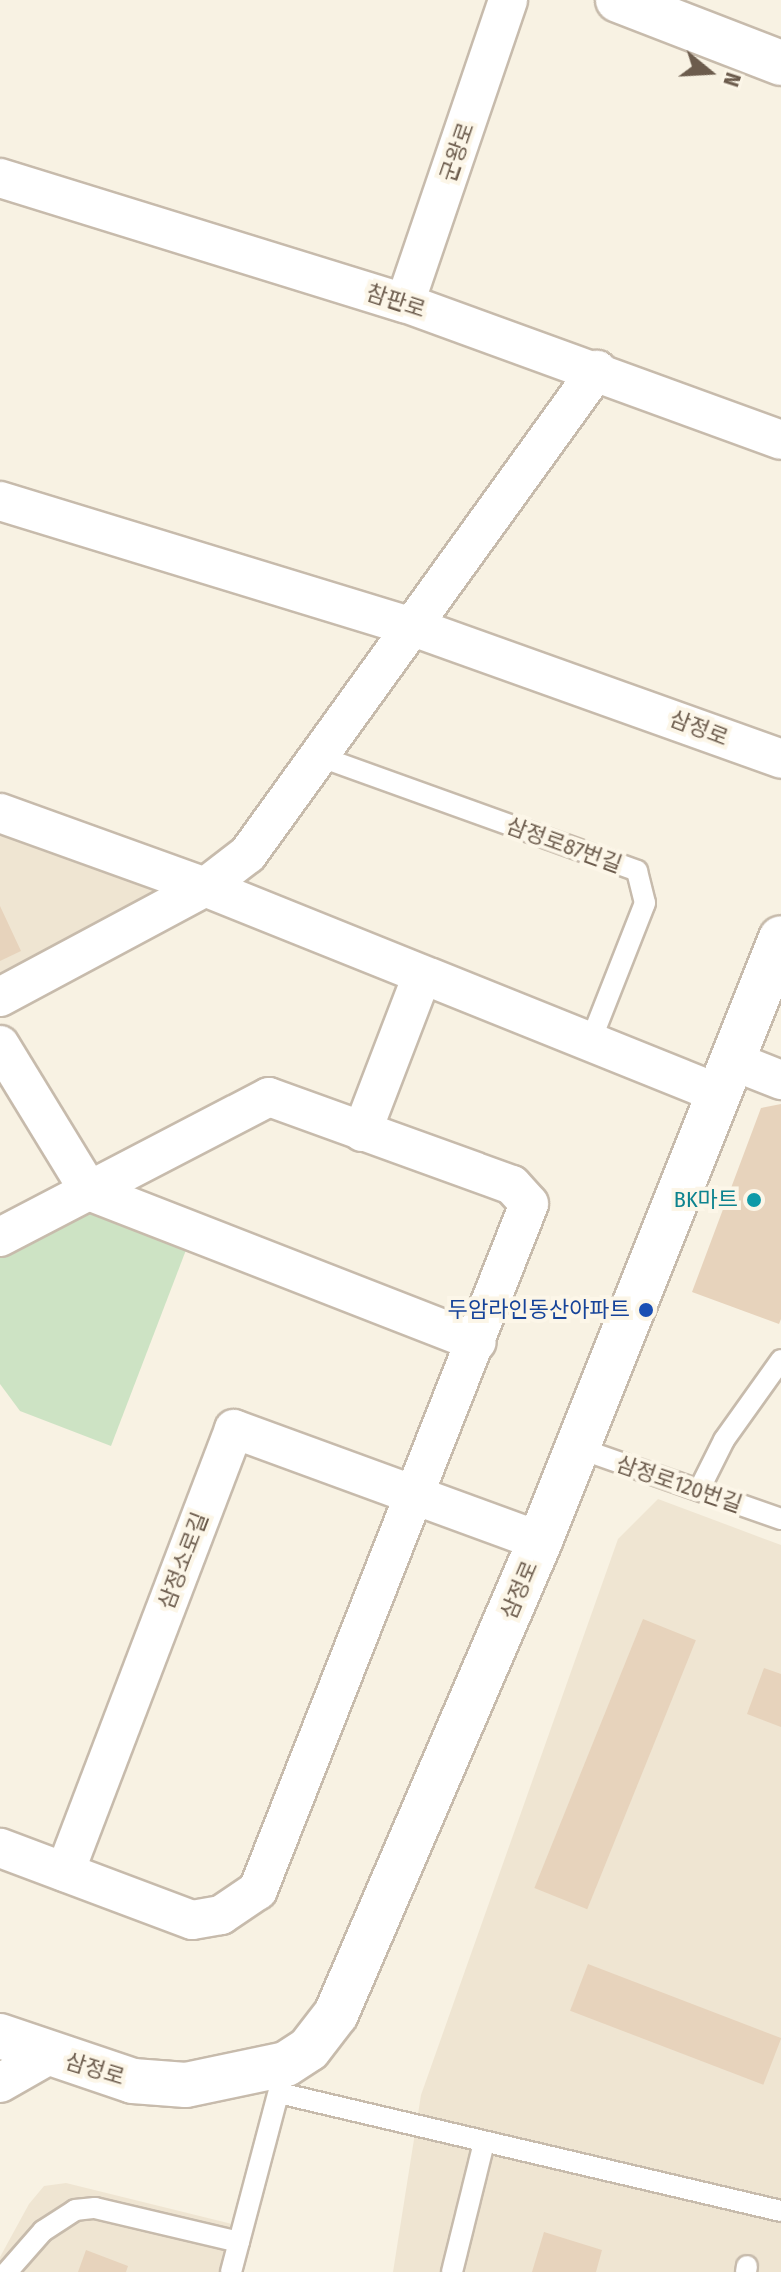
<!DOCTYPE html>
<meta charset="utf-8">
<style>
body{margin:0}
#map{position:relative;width:781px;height:2272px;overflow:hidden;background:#f8f2e3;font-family:"Fira Sans Condensed","Noto Sans KR",sans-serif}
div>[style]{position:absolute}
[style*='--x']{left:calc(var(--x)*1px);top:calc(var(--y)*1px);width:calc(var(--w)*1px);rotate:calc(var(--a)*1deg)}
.residential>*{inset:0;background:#efe5d2}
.green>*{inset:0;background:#cde3c4}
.building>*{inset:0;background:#e7d3bc;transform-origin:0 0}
.roads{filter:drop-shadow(2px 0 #c7bbac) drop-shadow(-2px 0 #c7bbac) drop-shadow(0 2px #c7bbac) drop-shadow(0 -2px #c7bbac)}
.lane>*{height:20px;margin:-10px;padding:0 10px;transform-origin:10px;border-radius:10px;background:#fff}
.street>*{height:38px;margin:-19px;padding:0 19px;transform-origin:19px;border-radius:19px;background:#fff}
.secondary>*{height:44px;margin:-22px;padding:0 22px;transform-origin:22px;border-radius:22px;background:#fff}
.dots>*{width:22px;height:22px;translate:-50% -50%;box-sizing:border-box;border:4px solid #fcf6e8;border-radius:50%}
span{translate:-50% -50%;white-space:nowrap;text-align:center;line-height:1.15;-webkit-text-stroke:8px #fcf6e8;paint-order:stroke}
.street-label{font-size:22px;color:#6c5c4d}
.culture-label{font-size:22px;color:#0d838f}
.right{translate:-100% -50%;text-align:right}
.transit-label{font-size:22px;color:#164399}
.north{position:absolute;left:669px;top:32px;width:80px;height:80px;-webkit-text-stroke:6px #fcf6e8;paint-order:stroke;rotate:108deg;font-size:22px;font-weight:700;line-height:32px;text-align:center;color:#6c5c4d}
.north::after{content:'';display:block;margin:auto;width:28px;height:36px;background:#6c5c4d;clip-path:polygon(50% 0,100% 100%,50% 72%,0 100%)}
</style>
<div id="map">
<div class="residential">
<i style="clip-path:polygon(0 813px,205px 887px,0 993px)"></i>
<i style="clip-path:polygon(658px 1499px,781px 1545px,781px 2272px,393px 2272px,421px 2095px,618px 1539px)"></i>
<i style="clip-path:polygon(66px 2183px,232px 2224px,219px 2272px,0 2272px,0 2257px,29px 2204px,44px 2186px)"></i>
</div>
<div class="green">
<i style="clip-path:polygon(87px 1210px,186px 1250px,111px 1446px,20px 1411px,0 1384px,0 1252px)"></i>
</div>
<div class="building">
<i style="clip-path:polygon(0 906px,21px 951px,0 961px)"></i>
<i style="clip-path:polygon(781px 1104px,781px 1319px,779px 1324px,692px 1292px,761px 1108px)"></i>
<i style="left:643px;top:1619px;width:57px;height:290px;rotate:22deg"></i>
<i style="clip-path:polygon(764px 1668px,781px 1674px,781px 1727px,747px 1714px)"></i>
<i style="left:588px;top:1964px;width:207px;height:50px;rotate:21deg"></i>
<i style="clip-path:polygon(544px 2232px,602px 2250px,596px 2272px,532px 2272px)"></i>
<i style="clip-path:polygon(86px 2250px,128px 2266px,126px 2272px,78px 2272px)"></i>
</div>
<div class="roads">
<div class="lane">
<i style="--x:321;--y:757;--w:336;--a:19.8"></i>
<i style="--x:637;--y:871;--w:33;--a:76"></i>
<i style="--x:645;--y:903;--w:147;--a:111.5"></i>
<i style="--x:578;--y:1448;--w:215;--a:19.3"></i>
<i style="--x:699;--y:1490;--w:56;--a:-63.4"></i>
<i style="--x:724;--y:1440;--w:98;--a:-54.5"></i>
<i style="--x:279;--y:2093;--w:516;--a:13.23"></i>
<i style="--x:7;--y:2272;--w:55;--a:-48.7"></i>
<i style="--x:43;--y:2231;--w:38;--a:-33"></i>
<i style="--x:75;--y:2210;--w:20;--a:-6"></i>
<i style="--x:95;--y:2208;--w:148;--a:13.3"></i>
<i style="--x:231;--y:2272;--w:200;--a:-75.2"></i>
<i style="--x:452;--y:2272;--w:133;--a:-76.1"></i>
<i style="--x:746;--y:2272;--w:6;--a:-81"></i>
</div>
<div class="street">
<i style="--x:0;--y:178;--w:424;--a:17.2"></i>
<i style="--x:405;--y:303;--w:400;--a:20"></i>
<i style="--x:405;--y:303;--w:320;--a:-71.2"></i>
<i style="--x:0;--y:501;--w:435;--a:17"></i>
<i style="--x:416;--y:628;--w:388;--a:19.7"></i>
<i style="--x:0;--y:813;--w:218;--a:19.8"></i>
<i style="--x:205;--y:887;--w:555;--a:21.9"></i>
<i style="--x:0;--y:997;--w:233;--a:-28.2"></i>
<i style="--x:205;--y:887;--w:54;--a:-37.5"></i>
<i style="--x:248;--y:854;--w:597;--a:-54.21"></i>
<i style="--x:0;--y:1045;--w:171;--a:58.6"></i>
<i style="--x:89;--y:1191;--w:416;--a:21.3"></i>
<i style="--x:733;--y:1061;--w:52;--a:21.6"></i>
<i style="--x:362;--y:1132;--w:167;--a:-69"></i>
<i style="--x:0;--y:1237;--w:303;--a:-27.5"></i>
<i style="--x:269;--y:1097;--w:258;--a:19.9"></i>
<i style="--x:512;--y:1185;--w:25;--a:48"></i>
<i style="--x:529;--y:1204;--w:738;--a:111.56"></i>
<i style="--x:258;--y:1890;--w:45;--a:146"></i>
<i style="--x:221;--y:1915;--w:29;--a:170"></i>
<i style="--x:192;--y:1920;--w:205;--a:-159.4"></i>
<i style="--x:65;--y:1872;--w:474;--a:-69.1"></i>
<i style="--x:234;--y:1429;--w:326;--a:20.1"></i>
<i style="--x:0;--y:2083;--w:56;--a:-29.7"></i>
</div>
<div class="secondary">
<i style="--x:618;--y:0;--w:175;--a:21.1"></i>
<i style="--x:0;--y:2036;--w:140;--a:18.7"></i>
<i style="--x:133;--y:2081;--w:53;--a:4.3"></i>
<i style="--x:186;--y:2085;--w:102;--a:-11.9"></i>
<i style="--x:286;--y:2064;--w:27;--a:-33"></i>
<i style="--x:309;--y:2049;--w:44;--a:-52.4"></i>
<i style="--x:336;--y:2014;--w:515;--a:-66.67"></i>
<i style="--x:540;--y:1541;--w:649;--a:-68.21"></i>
</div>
</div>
<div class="dots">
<i style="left:754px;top:1200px;background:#0f9aa8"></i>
<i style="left:646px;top:1310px;background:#1a4fb4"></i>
</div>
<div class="street-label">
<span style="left:457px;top:152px;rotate:-71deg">군왕로</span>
<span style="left:396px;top:301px;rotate:18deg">참판로</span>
<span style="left:699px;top:728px;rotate:21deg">삼정로</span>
<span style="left:564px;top:845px;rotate:20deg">삼정로87번길</span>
<span style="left:679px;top:1484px;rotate:19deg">삼정로120번길</span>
<span style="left:183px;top:1561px;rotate:-69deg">삼정소로길</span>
<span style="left:519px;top:1590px;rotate:-67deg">삼정로</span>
<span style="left:95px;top:2069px;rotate:17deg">삼정로</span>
</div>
<div class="culture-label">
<span class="right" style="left:738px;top:1200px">BK마트</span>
</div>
<div class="transit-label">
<span class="right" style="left:630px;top:1310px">두암라인동산아파트</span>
</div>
<div class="north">N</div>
</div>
